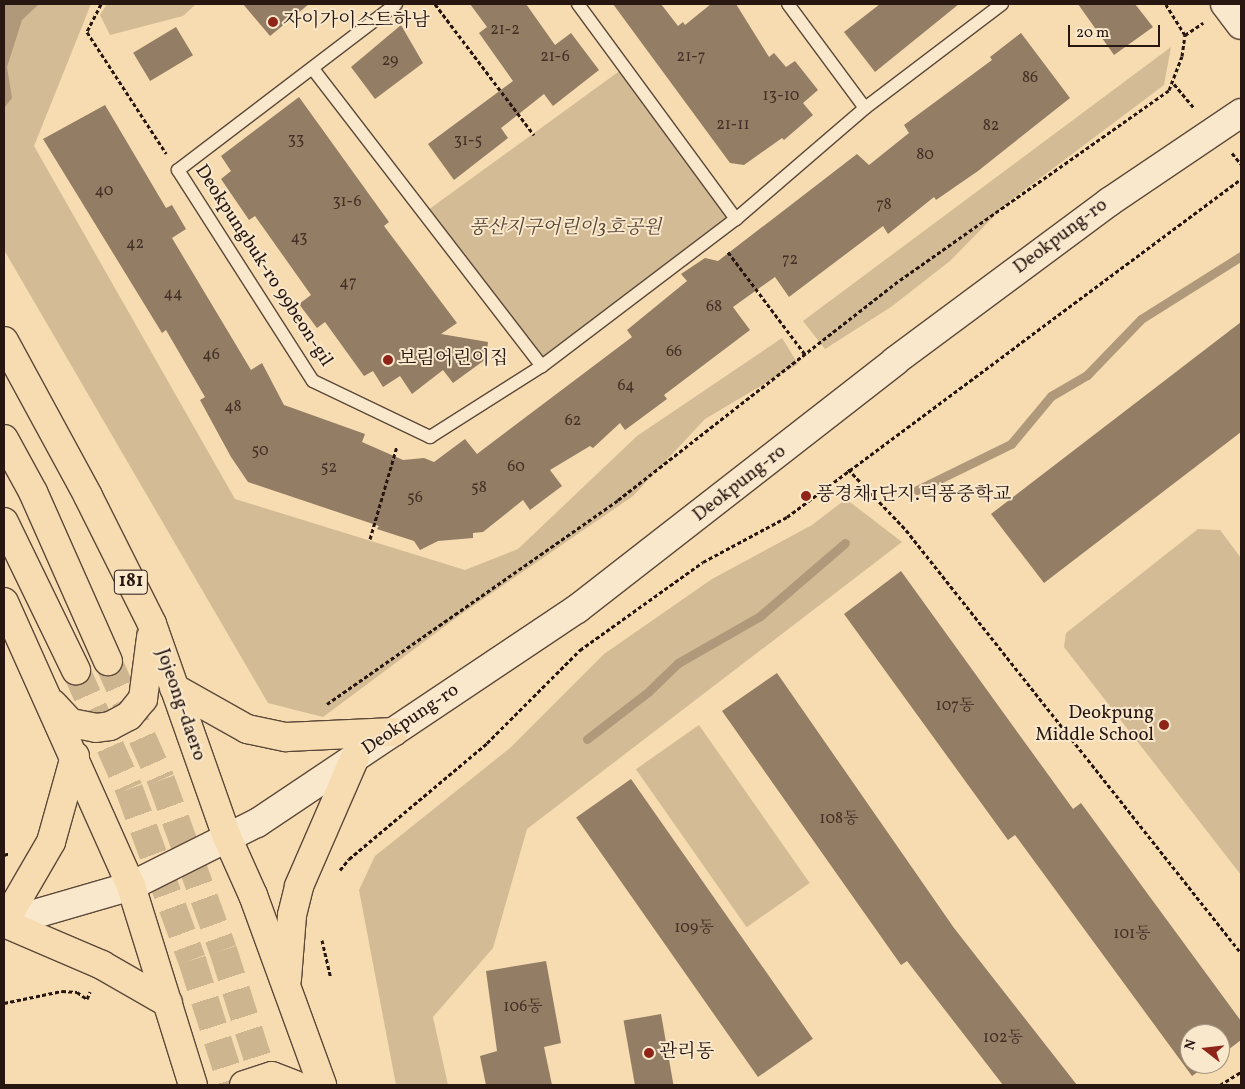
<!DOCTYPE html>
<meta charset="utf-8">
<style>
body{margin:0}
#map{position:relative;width:1245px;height:1089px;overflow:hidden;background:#f6dcb0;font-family:Vollkorn,"Noto Serif KR",serif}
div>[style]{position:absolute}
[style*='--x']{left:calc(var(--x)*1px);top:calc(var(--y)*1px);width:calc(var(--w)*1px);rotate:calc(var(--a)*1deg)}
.green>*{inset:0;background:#d3bb95;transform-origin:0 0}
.water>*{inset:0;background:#b0997a}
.stream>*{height:9px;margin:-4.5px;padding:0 4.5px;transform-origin:4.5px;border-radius:4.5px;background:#b0997a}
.building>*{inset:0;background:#937d64;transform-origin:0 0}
.primary-tunnel>*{height:28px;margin-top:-14px;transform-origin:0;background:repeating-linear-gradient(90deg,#cdb590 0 28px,transparent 0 42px)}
.path>*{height:3px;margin-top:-1.5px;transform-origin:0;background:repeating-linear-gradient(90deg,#281711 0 4px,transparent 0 6.5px)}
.roads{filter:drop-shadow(1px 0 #5c4839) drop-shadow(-1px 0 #5c4839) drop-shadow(0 1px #5c4839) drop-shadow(0 -1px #5c4839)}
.lane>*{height:12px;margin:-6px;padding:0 6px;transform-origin:6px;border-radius:6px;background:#f9e8cc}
.secondary>*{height:28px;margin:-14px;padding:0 14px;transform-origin:14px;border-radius:14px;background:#f9e8cc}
.primary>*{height:28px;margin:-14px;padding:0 14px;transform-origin:14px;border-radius:14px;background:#f6dcb0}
.dots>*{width:14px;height:14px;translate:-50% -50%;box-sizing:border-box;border:2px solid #f9e8cc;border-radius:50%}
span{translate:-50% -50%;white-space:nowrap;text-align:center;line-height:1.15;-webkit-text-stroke:4px #f9e8cc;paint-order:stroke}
.number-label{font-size:16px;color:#433026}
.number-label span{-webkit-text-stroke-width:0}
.shield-label span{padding:1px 4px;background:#f9e8cc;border:1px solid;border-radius:4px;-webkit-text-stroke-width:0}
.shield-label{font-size:18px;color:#281711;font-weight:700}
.poi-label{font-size:19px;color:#281711}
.left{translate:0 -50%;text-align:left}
.right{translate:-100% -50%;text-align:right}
.park-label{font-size:19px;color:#5b4839;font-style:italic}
.street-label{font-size:19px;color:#281711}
.frame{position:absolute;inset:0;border:5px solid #281711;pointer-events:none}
.north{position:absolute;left:1180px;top:1024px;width:50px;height:50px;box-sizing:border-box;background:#f9e8cc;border:1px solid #a59481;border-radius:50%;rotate:286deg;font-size:14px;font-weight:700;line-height:20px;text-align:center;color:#281711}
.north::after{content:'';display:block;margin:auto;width:18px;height:22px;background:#8f2418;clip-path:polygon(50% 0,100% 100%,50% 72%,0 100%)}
.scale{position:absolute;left:1068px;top:25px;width:92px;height:22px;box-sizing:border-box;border:2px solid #281711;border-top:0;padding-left:6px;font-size:15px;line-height:18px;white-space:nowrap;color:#281711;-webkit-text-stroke:4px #f9e8cc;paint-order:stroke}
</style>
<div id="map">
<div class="green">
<i style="clip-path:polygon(4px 4px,91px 4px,34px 146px,235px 499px,465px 570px,518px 549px,637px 436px,782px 338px,798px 364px,705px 419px,633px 496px,460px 615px,323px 717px,268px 703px,4px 250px)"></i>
<i style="clip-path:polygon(107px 4px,196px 4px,183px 16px,110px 35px,100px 15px)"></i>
<i style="clip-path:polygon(1171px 47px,1164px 85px,1007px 203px,950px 261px,891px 307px,825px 349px,803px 321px)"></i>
<i style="left:625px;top:67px;width:188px;height:249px;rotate:54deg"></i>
<i style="clip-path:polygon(846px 499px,902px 542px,527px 829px,493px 948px,433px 1017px,448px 1085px,396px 1085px,359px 890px,375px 856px,510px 748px,604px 654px,712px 579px,812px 525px)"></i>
<i style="clip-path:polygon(1198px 529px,1220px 530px,1241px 558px,1241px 875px,1064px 647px,1066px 633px)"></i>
<i style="left:699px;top:725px;width:193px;height:77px;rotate:55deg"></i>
</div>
<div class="water">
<i style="clip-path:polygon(4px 4px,39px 4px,22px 20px,7px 67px,12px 98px,4px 108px)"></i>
</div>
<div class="stream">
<i style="--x:917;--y:490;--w:105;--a:-26.1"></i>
<i style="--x:1011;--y:444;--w:62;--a:-50.2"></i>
<i style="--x:1051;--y:396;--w:42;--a:-30.3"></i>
<i style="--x:1087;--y:375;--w:78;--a:-46"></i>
<i style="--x:1141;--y:319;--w:118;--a:-32.2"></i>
<i style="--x:587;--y:739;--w:77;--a:-37.6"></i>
<i style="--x:648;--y:692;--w:42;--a:-44"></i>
<i style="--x:678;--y:663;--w:95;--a:-29.8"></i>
<i style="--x:760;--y:616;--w:112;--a:-40.7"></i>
</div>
<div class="building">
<i style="clip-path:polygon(243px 4px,309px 4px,270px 36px)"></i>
<i style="clip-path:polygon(470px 4px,526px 4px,555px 45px,571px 33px,599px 70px,553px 106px,544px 94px,501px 128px,508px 138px,454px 180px,428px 144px,513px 81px,479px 33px,487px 27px)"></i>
<i style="clip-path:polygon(613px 4px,661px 4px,678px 26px,683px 22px,685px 25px,711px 4px,736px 4px,769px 57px,774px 53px,786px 67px,795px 61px,818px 90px,803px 103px,813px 115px,784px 140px,782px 138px,744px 165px,730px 163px)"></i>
<i style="clip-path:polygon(880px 4px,959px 4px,875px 72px,844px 32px)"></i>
<i style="clip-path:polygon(1078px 4px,1135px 4px,1153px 27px,1114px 55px)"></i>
<i style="clip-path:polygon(401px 25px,423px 63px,375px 99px,351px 67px)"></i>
<i style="left:176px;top:27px;width:33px;height:50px;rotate:59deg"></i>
<i style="clip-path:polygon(1021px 33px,1070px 98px,978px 171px,936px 200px,934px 197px,888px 234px,883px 226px,789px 297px,775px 277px,733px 307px,750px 330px,664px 395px,667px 399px,625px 430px,620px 423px,593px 448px,590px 446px,550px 470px,562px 486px,530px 510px,523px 500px,483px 532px,473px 533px,473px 538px,438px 541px,420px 550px,414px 541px,377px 529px,379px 526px,248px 482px,231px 457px,200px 400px,205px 397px,166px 330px,162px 333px,43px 139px,105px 105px,166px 208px,172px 205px,186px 229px,172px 238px,251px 370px,262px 363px,284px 405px,365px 434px,362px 442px,403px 460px,424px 458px,434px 462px,465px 439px,477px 454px,632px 337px,627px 330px,687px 281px,681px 274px,705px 258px,718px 261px,857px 154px,869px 165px,909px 133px,904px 125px,992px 60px,990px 57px)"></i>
<i style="clip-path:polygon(299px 97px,389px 222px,384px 226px,457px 323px,441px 334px,488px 342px,486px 359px,453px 383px,443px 370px,412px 394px,400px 376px,383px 387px,373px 371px,364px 376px,325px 322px,317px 328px,299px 304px,311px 295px,255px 216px,249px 220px,221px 179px,231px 171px,221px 156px)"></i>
<i style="clip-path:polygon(1241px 322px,1241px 432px,1044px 583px,991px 514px)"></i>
<i style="clip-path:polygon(901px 571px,1073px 809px,1081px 803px,1241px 1021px,1241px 1040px,1220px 1056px,1220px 1034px,1190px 1034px,1190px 1064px,1209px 1064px,1192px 1076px,1015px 835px,1008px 840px,844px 614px)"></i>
<i style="clip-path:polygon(777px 673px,954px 928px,1077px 1085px,1003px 1085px,907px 961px,901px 965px,722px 711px)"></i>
<i style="left:631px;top:779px;width:317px;height:67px;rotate:55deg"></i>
<i style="clip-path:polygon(546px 961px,561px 1043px,544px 1047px,552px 1085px,486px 1085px,480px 1056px,497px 1051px,486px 971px)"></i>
<i style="left:661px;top:1014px;width:72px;height:38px;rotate:80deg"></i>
</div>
<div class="primary-tunnel">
<i style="--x:108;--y:661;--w:130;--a:66"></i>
<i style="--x:161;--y:780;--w:181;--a:70"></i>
<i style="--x:223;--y:950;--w:142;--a:72.3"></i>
<i style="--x:76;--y:670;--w:130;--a:66"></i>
<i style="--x:129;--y:789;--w:182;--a:69.8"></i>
<i style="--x:192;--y:960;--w:131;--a:72.3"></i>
</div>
<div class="path">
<i style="--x:101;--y:4;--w:31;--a:117"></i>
<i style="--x:87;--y:32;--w:145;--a:56.9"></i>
<i style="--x:435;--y:4;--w:164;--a:52.9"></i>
<i style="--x:1185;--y:35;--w:22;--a:-34"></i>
<i style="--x:1174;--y:84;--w:31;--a:50"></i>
<i style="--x:1232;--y:153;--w:14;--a:51"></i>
<i style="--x:728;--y:252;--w:128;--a:53"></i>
<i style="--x:848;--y:469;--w:84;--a:46.4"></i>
<i style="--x:906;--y:530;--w:540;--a:51.62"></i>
<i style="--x:370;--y:539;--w:97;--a:-73.8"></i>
<i style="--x:327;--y:704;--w:355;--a:-35"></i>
<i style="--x:618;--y:500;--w:358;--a:-38"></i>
<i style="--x:900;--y:280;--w:329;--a:-35.2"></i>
<i style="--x:1169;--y:90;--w:36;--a:-69"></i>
<i style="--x:1182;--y:56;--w:21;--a:-82"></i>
<i style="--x:1185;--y:35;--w:36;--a:-122"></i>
<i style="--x:4;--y:855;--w:6;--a:-18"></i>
<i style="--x:340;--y:870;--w:14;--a:-51"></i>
<i style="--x:349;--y:859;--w:180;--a:-40"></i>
<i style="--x:487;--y:743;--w:132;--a:-45"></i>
<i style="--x:580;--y:650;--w:151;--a:-35.6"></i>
<i style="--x:703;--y:562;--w:95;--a:-28.2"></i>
<i style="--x:787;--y:517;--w:566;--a:-36.67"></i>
<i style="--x:322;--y:940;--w:37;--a:77"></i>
<i style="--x:4;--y:1003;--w:59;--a:-11.7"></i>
<i style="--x:62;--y:991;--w:15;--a:4"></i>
<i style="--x:77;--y:992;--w:12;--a:35"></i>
<i style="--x:87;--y:999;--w:8;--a:-67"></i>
<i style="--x:1220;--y:1085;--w:25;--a:-32"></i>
</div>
<div class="roads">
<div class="lane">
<i style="--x:396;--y:4;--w:274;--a:142.7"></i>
<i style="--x:178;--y:170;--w:250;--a:57.4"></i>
<i style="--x:313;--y:381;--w:130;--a:25.6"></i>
<i style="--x:430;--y:437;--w:133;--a:-32.4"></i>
<i style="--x:542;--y:366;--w:243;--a:-37.2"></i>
<i style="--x:736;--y:219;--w:170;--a:-40.7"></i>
<i style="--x:865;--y:108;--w:172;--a:-37.2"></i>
<i style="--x:578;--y:4;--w:267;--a:53.7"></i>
<i style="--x:788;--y:4;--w:129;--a:53.5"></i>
<i style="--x:313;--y:69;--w:375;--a:52.4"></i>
</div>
<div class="secondary">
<i style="--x:1225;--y:4;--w:26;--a:53"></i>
<i style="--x:4;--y:923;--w:132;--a:-16.2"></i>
<i style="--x:131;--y:886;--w:141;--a:-26.6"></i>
<i style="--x:257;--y:823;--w:385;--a:-33.8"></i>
<i style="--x:577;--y:609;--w:403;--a:-37.9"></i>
<i style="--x:895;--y:361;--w:267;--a:-36.6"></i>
<i style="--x:1109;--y:202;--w:159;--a:-34"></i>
</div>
<div class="primary">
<i style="--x:4;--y:341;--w:176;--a:61.5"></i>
<i style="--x:88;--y:496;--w:143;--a:63.4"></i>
<i style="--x:152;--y:624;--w:226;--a:70.6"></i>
<i style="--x:227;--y:837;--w:64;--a:65.9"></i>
<i style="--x:253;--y:895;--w:202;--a:70"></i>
<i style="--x:4;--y:439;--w:60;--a:61.3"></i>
<i style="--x:33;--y:492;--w:185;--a:66.1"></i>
<i style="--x:4;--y:522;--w:165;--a:64.1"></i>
<i style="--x:4;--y:602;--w:311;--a:65.9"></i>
<i style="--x:131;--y:886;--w:208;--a:72.7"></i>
<i style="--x:174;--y:688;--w:84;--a:29.3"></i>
<i style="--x:247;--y:729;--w:40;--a:12"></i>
<i style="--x:286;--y:737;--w:108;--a:-2.7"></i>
<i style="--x:53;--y:704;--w:26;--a:47"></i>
<i style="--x:71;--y:723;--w:25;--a:11"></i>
<i style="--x:96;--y:728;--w:14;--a:-8"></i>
<i style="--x:110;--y:726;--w:21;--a:-28"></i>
<i style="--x:129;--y:716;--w:22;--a:-51"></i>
<i style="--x:143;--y:699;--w:63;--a:-82.6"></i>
<i style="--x:75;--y:756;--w:89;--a:105.6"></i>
<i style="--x:51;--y:842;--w:94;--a:120.1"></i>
<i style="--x:4;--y:923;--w:107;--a:23.2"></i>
<i style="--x:102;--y:965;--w:76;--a:29.9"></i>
<i style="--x:287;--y:979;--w:64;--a:-85.5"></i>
<i style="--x:292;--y:915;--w:30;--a:-76"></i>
<i style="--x:299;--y:886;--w:141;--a:-66.5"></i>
<i style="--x:244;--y:1085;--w:29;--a:-18"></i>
<i style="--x:272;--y:1076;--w:25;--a:21"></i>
</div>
</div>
<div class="dots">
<i style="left:273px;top:22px;background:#8f2418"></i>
<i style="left:388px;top:360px;background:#8f2418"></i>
<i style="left:806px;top:496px;background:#8f2418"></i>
<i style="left:1164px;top:725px;background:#8f2418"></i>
<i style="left:649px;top:1053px;background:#8f2418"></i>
</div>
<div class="number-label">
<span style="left:505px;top:30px">21-2</span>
<span style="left:555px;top:57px">21-6</span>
<span style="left:691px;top:57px">21-7</span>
<span style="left:390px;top:61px">29</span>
<span style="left:1030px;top:78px">86</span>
<span style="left:781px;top:96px">13-10</span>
<span style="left:733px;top:125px">21-11</span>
<span style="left:991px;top:126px">82</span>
<span style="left:296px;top:140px">33</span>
<span style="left:468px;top:141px">31-5</span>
<span style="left:925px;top:155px">80</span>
<span style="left:104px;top:191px">40</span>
<span style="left:347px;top:202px">31-6</span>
<span style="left:884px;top:205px">78</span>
<span style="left:299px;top:238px">43</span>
<span style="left:135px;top:244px">42</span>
<span style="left:790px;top:260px">72</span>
<span style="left:348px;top:283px">47</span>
<span style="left:173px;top:294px">44</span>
<span style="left:714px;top:307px">68</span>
<span style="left:674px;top:352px">66</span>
<span style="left:211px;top:355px">46</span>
<span style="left:626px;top:386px">64</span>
<span style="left:233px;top:407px">48</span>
<span style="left:573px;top:421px">62</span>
<span style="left:260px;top:451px">50</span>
<span style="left:516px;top:467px">60</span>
<span style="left:329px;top:468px">52</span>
<span style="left:479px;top:488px">58</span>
<span style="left:415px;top:498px">56</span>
<span style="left:955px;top:706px">107동</span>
<span style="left:839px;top:819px">108동</span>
<span style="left:694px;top:928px">109동</span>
<span style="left:1132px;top:934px">101동</span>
<span style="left:523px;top:1007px">106동</span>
<span style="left:1003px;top:1038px">102동</span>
</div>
<div class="shield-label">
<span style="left:131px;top:582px">181</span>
</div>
<div class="poi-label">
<span class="left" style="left:283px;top:22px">자이가이스트하남</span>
<span class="left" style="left:398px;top:360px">보림어린이집</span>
<span class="left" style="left:816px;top:496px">풍경채1단지.덕풍중학교</span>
<span class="right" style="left:1154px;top:725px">Deokpung<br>Middle School</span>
<span class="left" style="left:659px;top:1053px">관리동</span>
</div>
<div class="park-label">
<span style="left:565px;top:229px">풍산지구어린이3호공원</span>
</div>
<div class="street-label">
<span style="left:1061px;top:237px;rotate:-37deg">Deokpung-ro</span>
<span style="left:263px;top:266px;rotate:57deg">Deokpungbuk-ro 99beon-gil</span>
<span style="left:740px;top:484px;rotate:-38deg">Deokpung-ro</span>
<span style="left:180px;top:705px;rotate:71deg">Jojeong-daero</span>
<span style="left:411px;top:720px;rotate:-34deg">Deokpung-ro</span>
</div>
<div class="frame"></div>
<div class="north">N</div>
<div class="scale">20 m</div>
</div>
